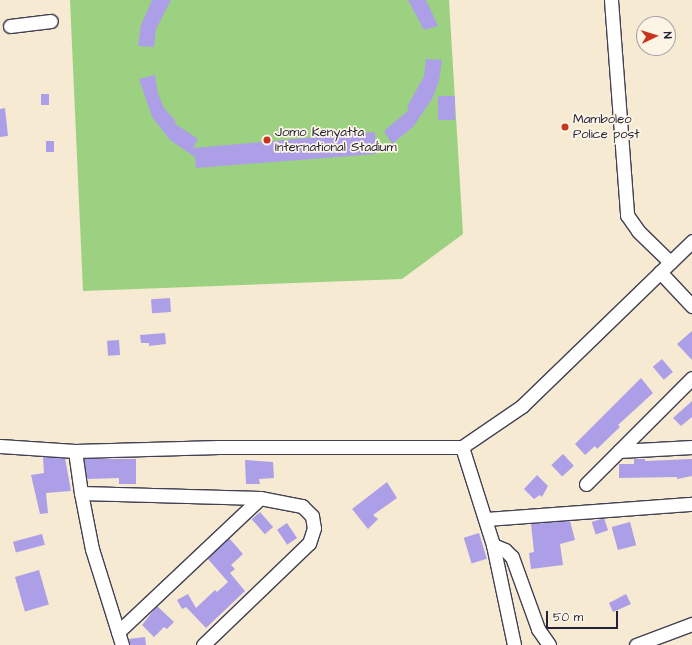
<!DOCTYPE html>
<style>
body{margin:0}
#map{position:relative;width:692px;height:645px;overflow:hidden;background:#f6ead2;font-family:"Architects Daughter",sans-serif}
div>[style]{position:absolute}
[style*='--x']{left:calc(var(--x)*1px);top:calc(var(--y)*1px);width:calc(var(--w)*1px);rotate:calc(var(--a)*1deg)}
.green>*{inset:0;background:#9cd182}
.building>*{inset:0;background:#ad9fe7;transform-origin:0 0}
.roads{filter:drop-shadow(1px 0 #424052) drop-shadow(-1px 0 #424052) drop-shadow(0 1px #424052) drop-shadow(0 -1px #424052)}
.minor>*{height:13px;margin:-6.5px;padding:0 6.5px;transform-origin:6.5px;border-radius:6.5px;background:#fff}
.dots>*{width:11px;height:11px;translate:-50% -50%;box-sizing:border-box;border:2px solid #fcf5e5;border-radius:50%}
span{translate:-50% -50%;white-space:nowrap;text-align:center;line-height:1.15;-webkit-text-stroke:3.5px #fcf5e5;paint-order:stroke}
.poi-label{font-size:13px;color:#22223b}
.left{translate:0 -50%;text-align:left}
.north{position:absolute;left:636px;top:16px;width:40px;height:40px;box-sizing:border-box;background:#fcf5e5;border:1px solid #a5a1a1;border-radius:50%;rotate:86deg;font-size:11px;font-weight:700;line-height:16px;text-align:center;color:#22223b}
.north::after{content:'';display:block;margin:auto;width:14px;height:18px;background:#c8321e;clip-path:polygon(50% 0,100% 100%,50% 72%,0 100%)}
.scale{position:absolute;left:546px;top:611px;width:72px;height:18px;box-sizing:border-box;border:2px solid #22223b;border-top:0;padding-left:5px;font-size:12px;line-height:14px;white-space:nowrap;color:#22223b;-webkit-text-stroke:3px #fcf5e5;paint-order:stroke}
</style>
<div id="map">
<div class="green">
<i style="clip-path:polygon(70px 0,449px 0,463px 234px,402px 279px,83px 291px)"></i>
</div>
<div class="building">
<i style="clip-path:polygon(152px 0,171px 0,156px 29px,154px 47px,138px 46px,141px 25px)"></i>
<i style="clip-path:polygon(408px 0,426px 0,438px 26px,424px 30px)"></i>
<i style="clip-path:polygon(426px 59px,442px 60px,439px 81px,432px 99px,413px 127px,392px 144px,384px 131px,409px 110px,407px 107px,424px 76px)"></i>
<i style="clip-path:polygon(155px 75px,158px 94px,164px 108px,176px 121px,174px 123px,198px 139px,193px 148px,375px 132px,376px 154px,196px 168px,195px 157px,170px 140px,152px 117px,139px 79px)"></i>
<i style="left:41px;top:94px;width:8px;height:11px"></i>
<i style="left:438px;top:96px;width:17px;height:24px"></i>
<i style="clip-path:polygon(5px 108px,8px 136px,0 137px,0 109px)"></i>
<i style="left:46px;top:141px;width:8px;height:11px"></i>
<i style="left:170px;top:298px;width:14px;height:19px;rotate:86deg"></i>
<i style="clip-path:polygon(692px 331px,692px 360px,677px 344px)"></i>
<i style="clip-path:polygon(165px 333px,166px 344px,149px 346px,149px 343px,141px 343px,140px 335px)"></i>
<i style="left:119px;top:340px;width:15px;height:12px;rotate:86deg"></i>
<i style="left:662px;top:359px;width:17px;height:12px;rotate:50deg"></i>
<i style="clip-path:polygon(641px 378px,653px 393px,618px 425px,620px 427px,597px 449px,595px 446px,585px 455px,575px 444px)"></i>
<i style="clip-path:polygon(692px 401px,692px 417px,681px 426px,673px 418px)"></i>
<i style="left:563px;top:454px;width:16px;height:16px;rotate:47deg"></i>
<i style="clip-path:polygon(43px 457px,65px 458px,71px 491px,46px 493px,48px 513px,40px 514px,31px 475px,44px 473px)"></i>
<i style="clip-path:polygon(84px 459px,136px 459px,136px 484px,119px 484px,119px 478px,87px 479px)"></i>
<i style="clip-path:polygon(634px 459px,645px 459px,645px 461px,692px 459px,692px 476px,677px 479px,677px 477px,619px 478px,619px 464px,634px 464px)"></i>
<i style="clip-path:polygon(245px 460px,273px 462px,274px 478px,259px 479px,260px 484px,246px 484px)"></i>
<i style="clip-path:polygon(537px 475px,548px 486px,542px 497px,540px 495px,534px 499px,524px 489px)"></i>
<i style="clip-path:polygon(387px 482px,397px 498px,373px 515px,378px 519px,368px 529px,352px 509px)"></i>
<i style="left:260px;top:512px;width:20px;height:11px;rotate:49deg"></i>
<i style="left:604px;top:518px;width:13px;height:13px;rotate:72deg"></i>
<i style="clip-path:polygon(570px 521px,575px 540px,560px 544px,563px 565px,531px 569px,529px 553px,534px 552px,531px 524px)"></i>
<i style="left:630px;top:522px;width:24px;height:19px;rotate:75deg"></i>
<i style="left:287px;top:523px;width:18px;height:12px;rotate:56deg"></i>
<i style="left:479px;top:533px;width:27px;height:16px;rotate:73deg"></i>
<i style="left:42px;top:534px;width:11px;height:30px;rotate:75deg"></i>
<i style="clip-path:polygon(229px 538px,243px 554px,231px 565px,235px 569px,230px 573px,245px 591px,206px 628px,186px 607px,182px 609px,177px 600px,188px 594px,196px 608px,215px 590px,217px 592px,228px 582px,208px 559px)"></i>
<i style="left:39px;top:570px;width:36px;height:25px;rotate:74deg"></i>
<i style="clip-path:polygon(626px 594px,631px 604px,613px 612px,609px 603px)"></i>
<i style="clip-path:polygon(157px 606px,174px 622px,167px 629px,164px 627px,154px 637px,142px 625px)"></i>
<i style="clip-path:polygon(145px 637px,146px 645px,130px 645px,129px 639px)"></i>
</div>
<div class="roads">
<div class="minor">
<i style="--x:611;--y:0;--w:216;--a:85.7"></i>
<i style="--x:627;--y:215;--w:19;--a:55"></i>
<i style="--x:638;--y:231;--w:45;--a:44.1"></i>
<i style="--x:10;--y:26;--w:41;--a:-7"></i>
<i style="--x:660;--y:272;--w:47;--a:46.7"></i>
<i style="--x:0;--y:446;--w:75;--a:3.8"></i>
<i style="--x:75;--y:451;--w:144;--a:-1.6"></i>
<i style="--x:219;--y:447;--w:243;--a:0"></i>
<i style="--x:462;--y:447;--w:73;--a:-34.3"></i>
<i style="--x:522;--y:406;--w:237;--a:-44.1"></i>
<i style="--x:462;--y:447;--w:103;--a:72.4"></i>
<i style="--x:493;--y:545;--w:102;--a:78.1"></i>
<i style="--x:75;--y:451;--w:42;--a:81.9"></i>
<i style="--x:81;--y:493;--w:57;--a:78.9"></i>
<i style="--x:92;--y:549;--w:101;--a:72.6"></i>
<i style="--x:619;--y:451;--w:73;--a:-3.1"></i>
<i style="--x:586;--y:484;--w:150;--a:-45"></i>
<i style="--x:81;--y:493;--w:179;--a:1.6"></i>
<i style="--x:260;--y:498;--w:43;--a:10.8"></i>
<i style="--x:302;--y:506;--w:14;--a:45"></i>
<i style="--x:312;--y:516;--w:12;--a:81"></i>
<i style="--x:314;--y:528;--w:16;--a:108"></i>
<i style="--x:309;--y:543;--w:147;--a:136.1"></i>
<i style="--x:486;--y:519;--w:207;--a:-4.2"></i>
<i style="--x:493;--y:545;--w:13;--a:23"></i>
<i style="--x:505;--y:550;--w:10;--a:45"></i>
<i style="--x:512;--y:557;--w:77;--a:70.1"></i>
<i style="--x:538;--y:629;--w:19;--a:55"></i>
<i style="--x:118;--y:632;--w:195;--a:-43.3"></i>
<i style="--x:636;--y:645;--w:60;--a:-20.6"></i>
</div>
</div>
<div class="dots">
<i style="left:565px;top:127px;background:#c8321e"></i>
<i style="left:267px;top:140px;background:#c8321e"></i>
</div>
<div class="poi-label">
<span class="left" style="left:573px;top:127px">Mamboleo<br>Police post</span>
<span class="left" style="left:275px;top:140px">Jomo Kenyatta<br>International Stadium</span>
</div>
<div class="north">N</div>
<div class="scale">50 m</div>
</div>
